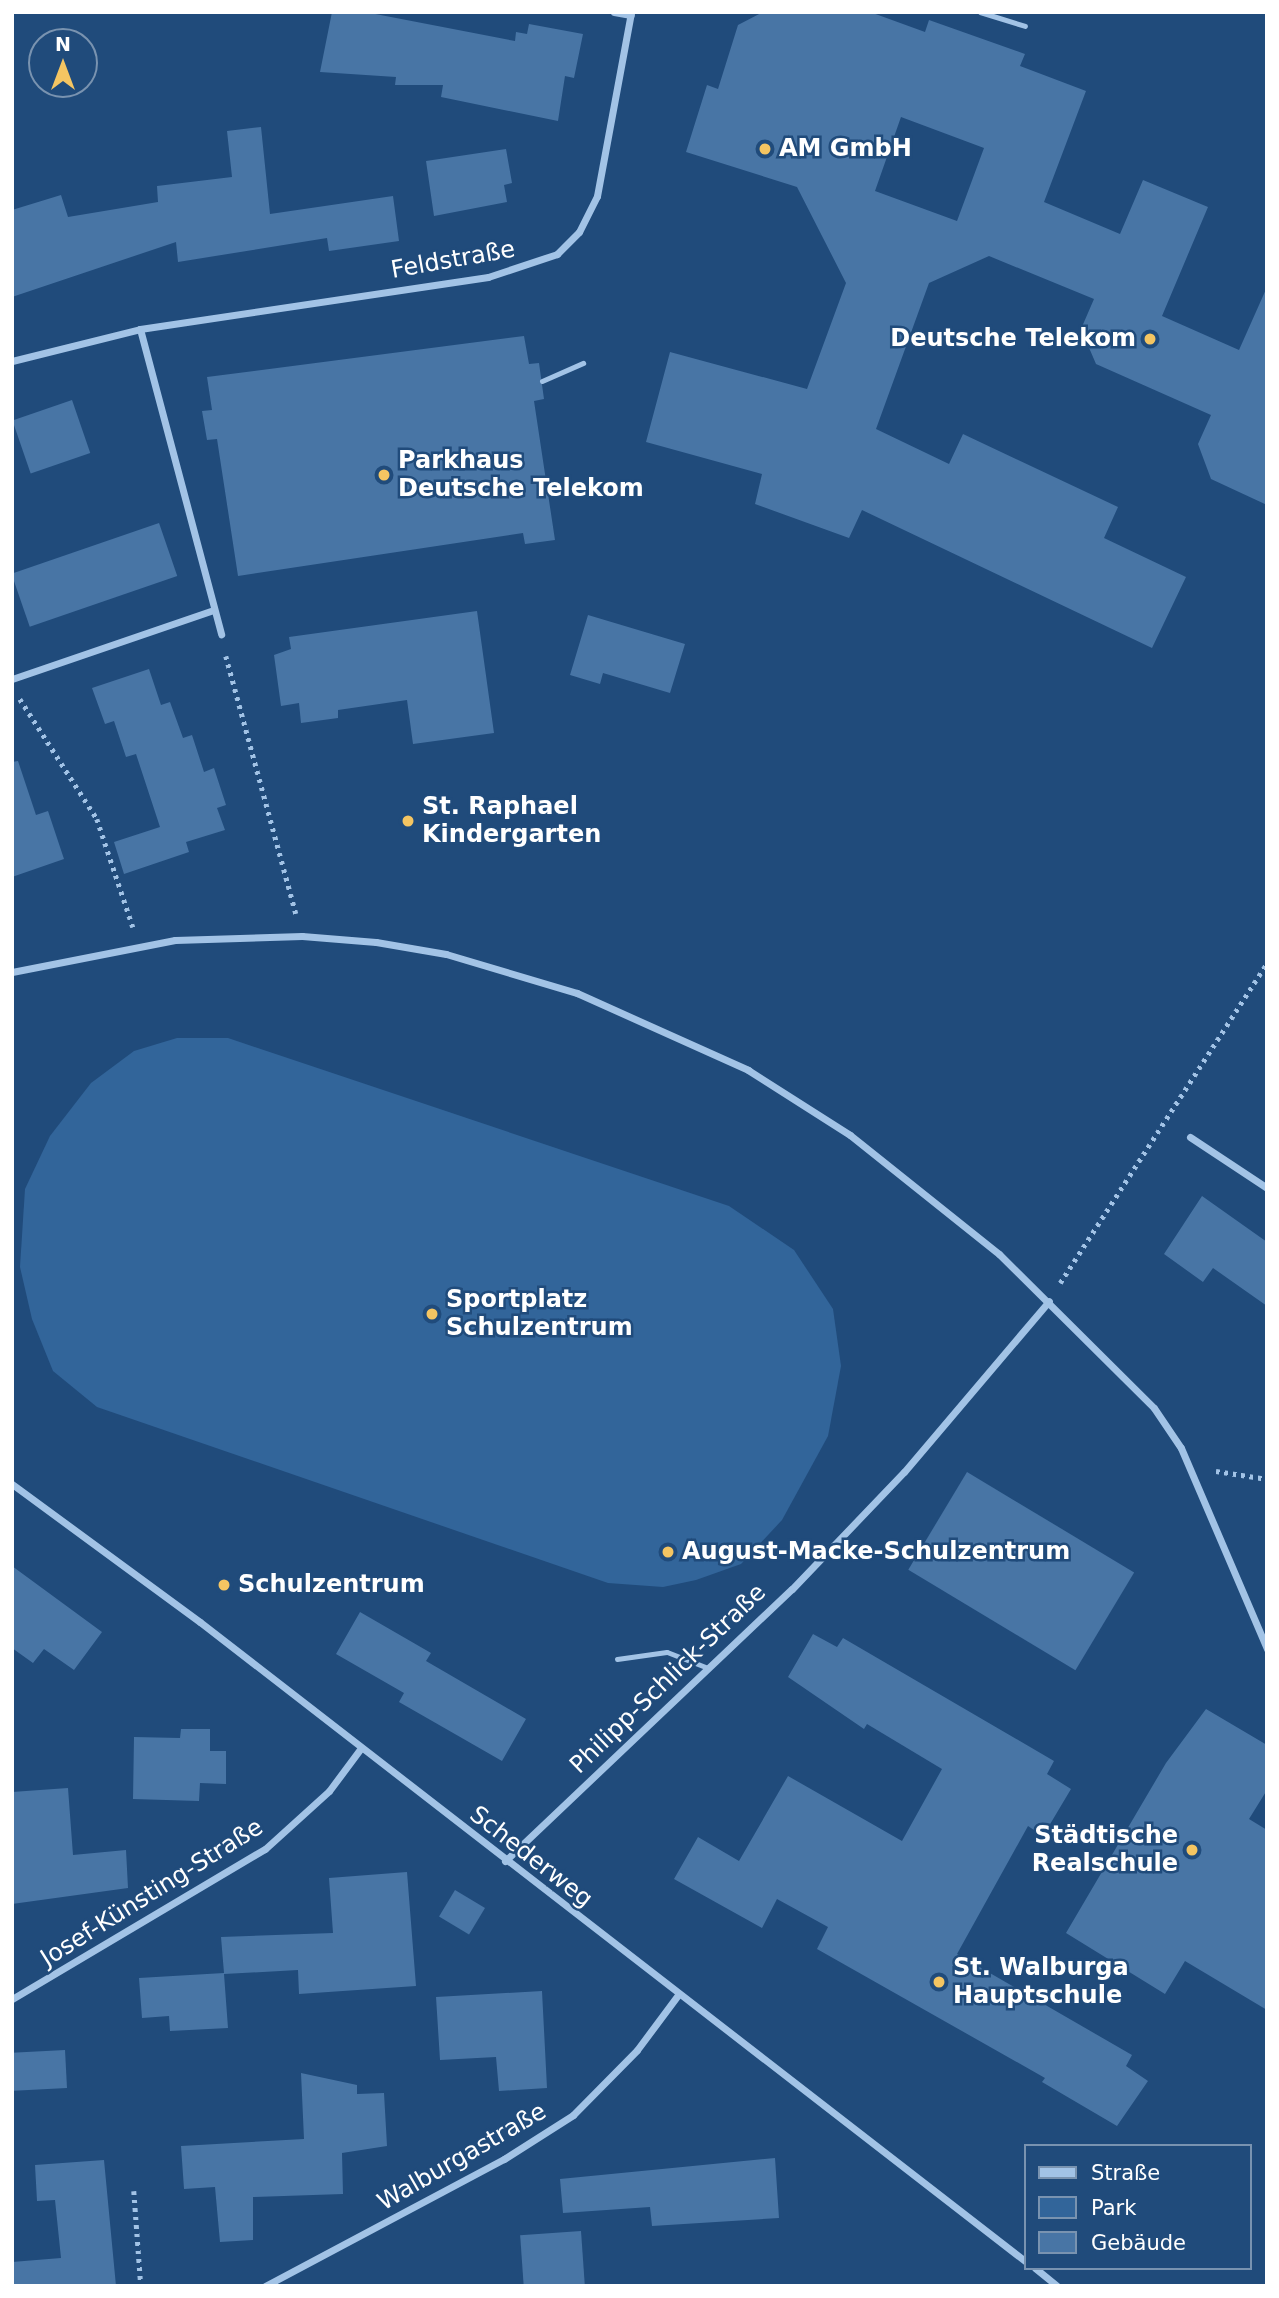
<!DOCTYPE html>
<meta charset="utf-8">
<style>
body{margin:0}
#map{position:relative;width:1279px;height:2298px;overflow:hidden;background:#204b7b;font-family:"DejaVu Sans",sans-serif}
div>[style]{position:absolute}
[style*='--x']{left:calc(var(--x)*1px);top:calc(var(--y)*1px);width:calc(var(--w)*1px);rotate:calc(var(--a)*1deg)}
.green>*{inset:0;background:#32659a}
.building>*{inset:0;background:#4875a5;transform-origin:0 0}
.path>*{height:4.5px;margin-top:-2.25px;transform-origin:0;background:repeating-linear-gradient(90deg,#a2c3e6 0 3.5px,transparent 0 8.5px)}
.service>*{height:5px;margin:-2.5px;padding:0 2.5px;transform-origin:2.5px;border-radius:2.5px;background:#a2c3e6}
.minor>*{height:7px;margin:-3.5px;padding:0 3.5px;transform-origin:3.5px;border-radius:3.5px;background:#a2c3e6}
.dots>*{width:19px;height:19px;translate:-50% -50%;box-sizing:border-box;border:4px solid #204b7b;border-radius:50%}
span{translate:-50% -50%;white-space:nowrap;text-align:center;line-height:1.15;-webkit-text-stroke:5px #204b7b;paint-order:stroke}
.poi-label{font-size:24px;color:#fff;font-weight:700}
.left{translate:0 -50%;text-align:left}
.right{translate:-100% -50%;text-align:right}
.street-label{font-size:24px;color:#fff}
.frame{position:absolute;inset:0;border:14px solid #fff;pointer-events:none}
.legend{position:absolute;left:1024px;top:2144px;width:228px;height:126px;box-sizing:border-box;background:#204b7b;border:2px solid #7993b0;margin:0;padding:9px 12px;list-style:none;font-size:21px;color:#fff}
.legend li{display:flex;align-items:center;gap:14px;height:35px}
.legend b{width:35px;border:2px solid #7993b0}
.north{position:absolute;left:28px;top:28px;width:70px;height:70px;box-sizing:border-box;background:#204b7b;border:2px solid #7993b0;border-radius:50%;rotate:0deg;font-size:19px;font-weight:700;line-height:28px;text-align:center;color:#fff}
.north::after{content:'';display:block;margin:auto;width:24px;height:32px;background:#f4c562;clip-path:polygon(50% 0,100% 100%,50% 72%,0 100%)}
</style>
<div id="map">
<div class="green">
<i style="clip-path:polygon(177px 1038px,228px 1038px,729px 1206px,794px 1250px,833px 1309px,841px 1366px,828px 1436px,782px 1520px,741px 1564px,696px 1580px,663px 1587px,608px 1583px,97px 1407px,53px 1371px,32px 1319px,20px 1267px,25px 1189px,50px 1136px,91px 1083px,134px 1051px)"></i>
</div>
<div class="building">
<i style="clip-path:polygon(332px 12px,365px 12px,515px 41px,516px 32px,527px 34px,529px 24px,583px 34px,574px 78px,565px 76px,558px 121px,441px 97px,443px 85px,395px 85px,396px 77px,320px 72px)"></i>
<i style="clip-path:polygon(evenodd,763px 12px,870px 12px,925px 32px,929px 20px,1025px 54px,1020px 66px,1086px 91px,1044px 202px,1120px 234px,1143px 180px,1208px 207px,1162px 316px,1239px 350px,1267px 287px,1267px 505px,1211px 479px,1198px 444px,1211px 415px,1096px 364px,1081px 329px,1094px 299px,989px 256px,929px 283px,876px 429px,949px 464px,963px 434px,1118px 507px,1104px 538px,1186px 577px,1152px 648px,862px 510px,849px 538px,755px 504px,762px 474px,646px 442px,670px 352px,807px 389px,846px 283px,797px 187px,686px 152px,707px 85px,718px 89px,738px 25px,763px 12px,901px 117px,984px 148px,957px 221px,875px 191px,901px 117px)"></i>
<i style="clip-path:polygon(261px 127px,270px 214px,393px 196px,399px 241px,329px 251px,327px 238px,178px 262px,176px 242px,12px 297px,12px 210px,61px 195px,68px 217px,158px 202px,157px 186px,232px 177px,227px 131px)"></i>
<i style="clip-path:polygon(506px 149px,512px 183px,504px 185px,507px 202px,434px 216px,426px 161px)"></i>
<i style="clip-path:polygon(524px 336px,529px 364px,539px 363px,544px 399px,534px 401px,555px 540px,525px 544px,523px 533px,238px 576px,217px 439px,207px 440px,202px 411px,212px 410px,207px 377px)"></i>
<i style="left:72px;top:400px;width:56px;height:63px;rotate:71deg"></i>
<i style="left:159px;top:523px;width:56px;height:156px;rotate:71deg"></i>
<i style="clip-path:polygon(477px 611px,494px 733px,413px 744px,407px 700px,338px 710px,338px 718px,301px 723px,299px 703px,281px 706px,274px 655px,291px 649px,289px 637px)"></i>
<i style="clip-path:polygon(588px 615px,685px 644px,670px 693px,603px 673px,600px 684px,570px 675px)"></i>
<i style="clip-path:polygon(149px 669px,161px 705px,170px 702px,183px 738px,192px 735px,204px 772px,214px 768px,226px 805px,217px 808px,225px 830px,186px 842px,189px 852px,124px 874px,114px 842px,160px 827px,136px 754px,126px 757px,114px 721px,105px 724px,92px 688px)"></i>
<i style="clip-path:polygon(18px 761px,36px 815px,48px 811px,64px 859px,12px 877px,12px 762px)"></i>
<i style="clip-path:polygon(1202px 1196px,1267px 1242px,1267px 1306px,1213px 1268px,1203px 1282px,1164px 1254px)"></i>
<i style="left:967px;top:1472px;width:195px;height:114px;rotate:31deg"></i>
<i style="clip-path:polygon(12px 1566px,102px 1632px,74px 1670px,44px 1649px,33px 1663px,12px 1648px)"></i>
<i style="clip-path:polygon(360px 1612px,431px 1653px,426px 1661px,526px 1719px,502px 1761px,399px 1702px,404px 1693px,336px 1654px)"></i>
<i style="clip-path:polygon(813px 1634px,837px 1647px,843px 1638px,1054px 1761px,1047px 1774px,1071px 1789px,1043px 1836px,1028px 1826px,957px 1954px,1132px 2055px,1126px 2066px,1148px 2081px,1117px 2126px,1042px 2082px,1045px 2078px,817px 1949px,828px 1927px,777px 1899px,762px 1928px,674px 1879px,698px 1837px,739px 1861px,788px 1776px,902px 1841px,942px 1769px,867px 1724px,864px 1729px,788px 1677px)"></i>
<i style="clip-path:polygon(1206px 1709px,1267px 1745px,1267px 1790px,1249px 1819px,1267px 1830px,1267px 2010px,1185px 1961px,1165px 1994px,1066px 1933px,1166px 1763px)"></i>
<i style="clip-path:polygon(181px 1729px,210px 1729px,210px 1751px,226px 1751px,226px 1784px,200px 1783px,199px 1801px,133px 1799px,134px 1737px,180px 1738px)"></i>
<i style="clip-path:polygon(68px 1788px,73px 1855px,126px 1850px,128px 1888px,12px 1904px,12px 1792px)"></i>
<i style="clip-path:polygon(407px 1872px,416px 1986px,299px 1994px,298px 1970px,224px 1974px,228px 2028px,170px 2031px,169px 2016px,142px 2018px,139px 1978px,224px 1973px,221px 1937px,333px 1933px,329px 1878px)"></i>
<i style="left:455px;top:1890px;width:35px;height:31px;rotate:31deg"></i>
<i style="clip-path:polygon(542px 1991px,547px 2088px,499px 2091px,496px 2057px,440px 2060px,436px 1997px)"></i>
<i style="left:65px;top:2050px;width:38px;height:53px;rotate:87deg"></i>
<i style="clip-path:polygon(301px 2073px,357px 2085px,357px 2094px,384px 2093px,387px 2146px,342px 2153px,343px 2194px,253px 2197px,253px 2240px,220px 2242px,215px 2187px,184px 2189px,181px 2146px,304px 2139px)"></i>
<i style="clip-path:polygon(775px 2158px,779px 2218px,652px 2226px,650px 2207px,563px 2213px,560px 2179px)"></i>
<i style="clip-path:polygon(104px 2160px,116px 2286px,12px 2286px,12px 2262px,61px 2258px,55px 2200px,37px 2201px,35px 2165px)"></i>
<i style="left:581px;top:2231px;width:55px;height:61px;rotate:86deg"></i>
</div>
<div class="path">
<i style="--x:226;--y:656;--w:267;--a:74.8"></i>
<i style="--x:20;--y:699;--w:143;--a:57.3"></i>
<i style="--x:97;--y:819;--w:114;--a:71.6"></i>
<i style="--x:1060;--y:1283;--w:381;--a:-57.1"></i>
<i style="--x:1216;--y:1471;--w:52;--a:8.9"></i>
<i style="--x:134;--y:2191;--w:95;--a:85.8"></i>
</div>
<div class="service">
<i style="--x:980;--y:12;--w:47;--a:17.3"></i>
<i style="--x:542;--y:381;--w:45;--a:-23.7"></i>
<i style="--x:617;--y:1659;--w:50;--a:-8"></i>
<i style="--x:667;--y:1652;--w:44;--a:21.3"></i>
</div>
<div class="minor">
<i style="--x:614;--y:12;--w:17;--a:10"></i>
<i style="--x:140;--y:329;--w:316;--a:75.1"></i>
<i style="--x:12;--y:361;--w:132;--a:-14"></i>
<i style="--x:140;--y:329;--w:352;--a:-8.5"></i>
<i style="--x:488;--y:277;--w:73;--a:-18.4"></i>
<i style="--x:557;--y:254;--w:31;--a:-45"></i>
<i style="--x:579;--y:232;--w:40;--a:-63.4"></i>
<i style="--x:597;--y:196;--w:187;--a:-79.5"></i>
<i style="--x:12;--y:679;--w:213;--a:-18.9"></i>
<i style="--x:12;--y:972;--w:166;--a:-11.1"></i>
<i style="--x:175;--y:940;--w:127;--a:-1.8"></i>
<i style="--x:302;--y:936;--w:74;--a:4.6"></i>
<i style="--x:376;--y:942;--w:71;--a:9.7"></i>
<i style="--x:446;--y:954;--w:137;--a:16.6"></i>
<i style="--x:577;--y:993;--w:188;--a:24.2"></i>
<i style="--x:748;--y:1070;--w:121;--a:32.5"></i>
<i style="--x:850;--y:1135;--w:191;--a:38.6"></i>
<i style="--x:999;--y:1254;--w:218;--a:44.8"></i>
<i style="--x:1154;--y:1408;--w:48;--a:56"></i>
<i style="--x:1181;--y:1448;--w:219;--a:66.8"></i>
<i style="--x:1190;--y:1137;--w:92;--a:33.5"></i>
<i style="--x:12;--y:1484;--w:233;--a:36.3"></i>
<i style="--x:200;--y:1622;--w:1044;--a:37.76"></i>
<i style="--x:505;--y:1861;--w:395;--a:-43.5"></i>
<i style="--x:792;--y:1589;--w:162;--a:-46.3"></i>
<i style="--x:904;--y:1472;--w:224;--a:-49.7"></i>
<i style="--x:12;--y:1999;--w:294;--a:-30.7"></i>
<i style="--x:265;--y:1849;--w:86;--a:-42.2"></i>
<i style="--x:329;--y:1791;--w:54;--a:-53.3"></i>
<i style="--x:1035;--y:2268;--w:28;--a:39"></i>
<i style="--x:265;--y:2286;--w:271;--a:-28"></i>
<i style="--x:504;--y:2159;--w:82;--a:-32.5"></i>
<i style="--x:573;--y:2115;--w:91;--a:-45.4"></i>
<i style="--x:637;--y:2050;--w:69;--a:-53.3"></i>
</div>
<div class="dots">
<i style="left:765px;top:149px;background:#f4c562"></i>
<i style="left:1150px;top:339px;background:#f4c562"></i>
<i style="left:384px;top:475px;background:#f4c562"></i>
<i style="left:408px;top:821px;background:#f4c562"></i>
<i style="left:432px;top:1314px;background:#f4c562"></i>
<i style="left:668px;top:1552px;background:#f4c562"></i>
<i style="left:224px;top:1585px;background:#f4c562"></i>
<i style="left:1192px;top:1850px;background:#f4c562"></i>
<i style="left:939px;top:1982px;background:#f4c562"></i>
</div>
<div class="poi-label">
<span class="left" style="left:779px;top:149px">AM GmbH</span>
<span class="right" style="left:1136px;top:339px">Deutsche Telekom</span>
<span class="left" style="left:398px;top:475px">Parkhaus<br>Deutsche Telekom</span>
<span class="left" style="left:422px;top:821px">St. Raphael<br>Kindergarten</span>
<span class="left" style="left:446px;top:1314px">Sportplatz<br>Schulzentrum</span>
<span class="left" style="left:682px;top:1552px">August-Macke-Schulzentrum</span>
<span class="left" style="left:238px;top:1585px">Schulzentrum</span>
<span class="right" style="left:1178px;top:1850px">Städtische<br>Realschule</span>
<span class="left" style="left:953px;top:1982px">St. Walburga<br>Hauptschule</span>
</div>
<div class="street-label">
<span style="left:453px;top:260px;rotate:-10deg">Feldstraße</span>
<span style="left:668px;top:1679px;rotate:-44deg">Philipp-Schlick-Straße</span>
<span style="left:531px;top:1857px;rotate:38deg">Schederweg</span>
<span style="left:152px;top:1893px;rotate:-32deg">Josef-Künsting-Straße</span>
<span style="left:462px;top:2157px;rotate:-30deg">Walburgastraße</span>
</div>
<div class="frame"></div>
<ul class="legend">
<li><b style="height:9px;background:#a2c3e6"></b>Straße</li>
<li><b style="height:19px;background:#32659a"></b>Park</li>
<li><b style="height:19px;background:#4875a5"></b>Gebäude</li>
</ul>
<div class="north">N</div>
</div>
